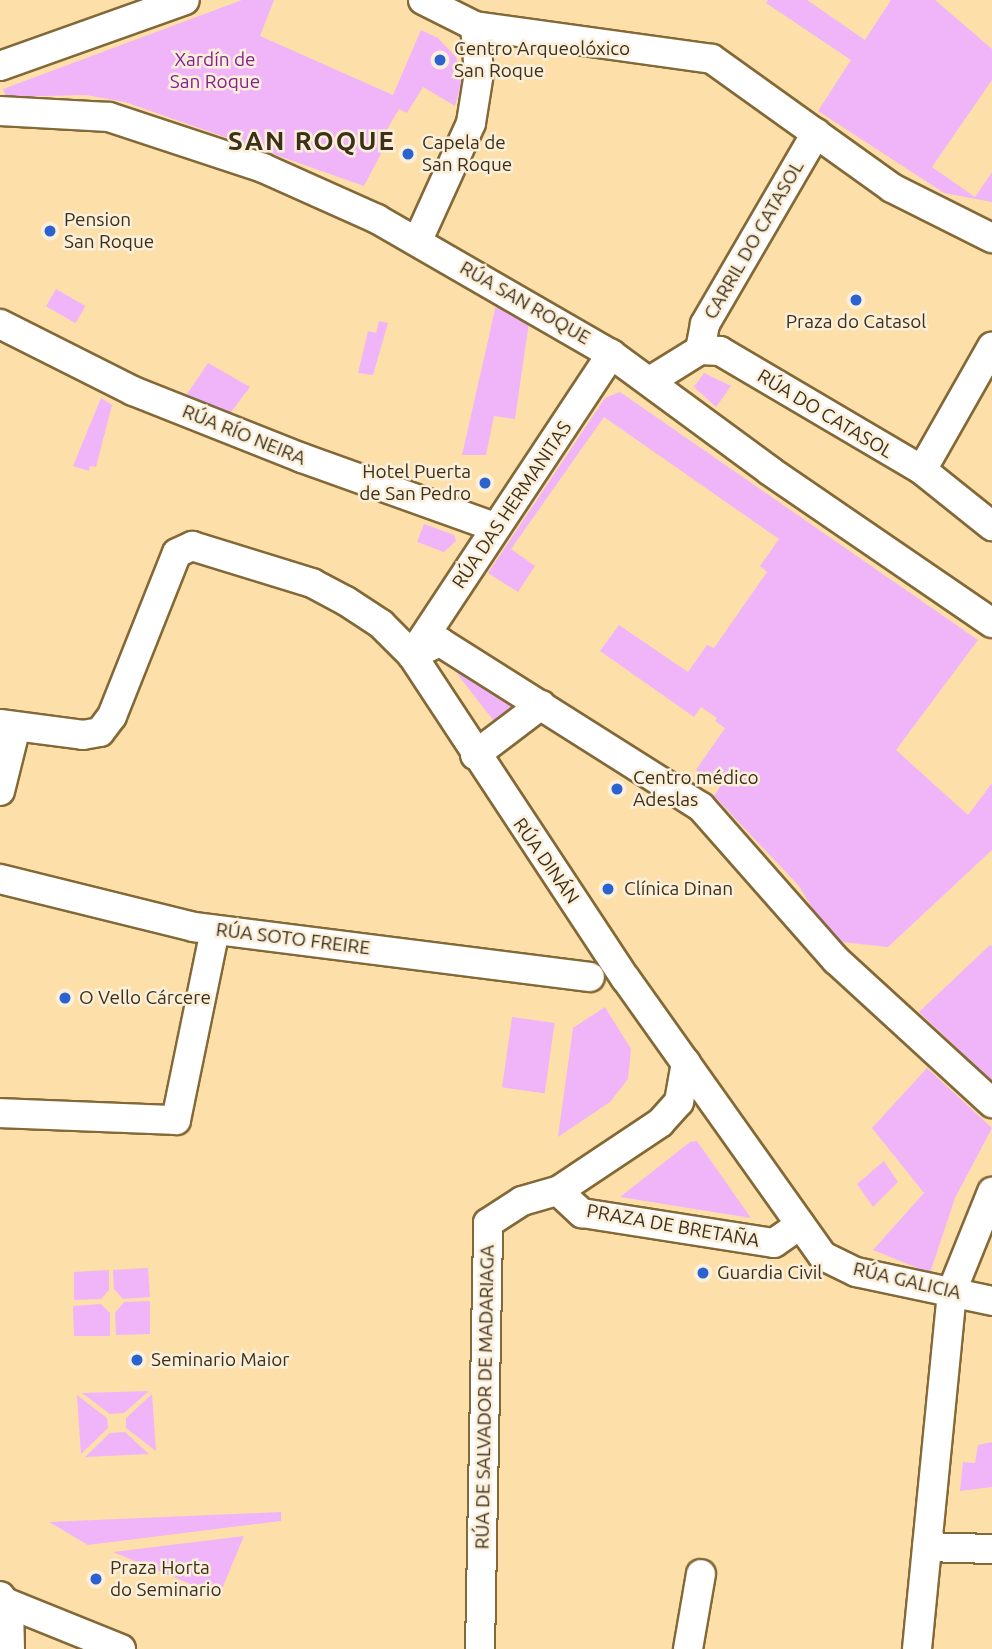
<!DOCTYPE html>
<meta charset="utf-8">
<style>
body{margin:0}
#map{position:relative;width:992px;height:1649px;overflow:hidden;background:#fddfaa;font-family:Ubuntu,sans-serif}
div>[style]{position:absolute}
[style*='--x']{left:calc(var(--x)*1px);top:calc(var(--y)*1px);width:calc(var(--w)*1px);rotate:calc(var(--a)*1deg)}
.green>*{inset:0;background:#f0b5f9;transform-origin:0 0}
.roads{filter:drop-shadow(2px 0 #836937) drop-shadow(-2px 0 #836937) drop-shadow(0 2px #836937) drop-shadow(0 -2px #836937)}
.minor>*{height:28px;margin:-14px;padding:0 14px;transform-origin:14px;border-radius:14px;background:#fff}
.dots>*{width:19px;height:19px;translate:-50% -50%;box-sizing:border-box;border:4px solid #fbefda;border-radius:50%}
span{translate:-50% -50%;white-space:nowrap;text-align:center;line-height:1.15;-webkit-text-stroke:5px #fbefda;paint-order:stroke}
.poi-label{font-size:19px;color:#3c301b}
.left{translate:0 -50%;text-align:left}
.right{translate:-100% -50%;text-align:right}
.park-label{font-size:19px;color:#841f94}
.street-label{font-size:19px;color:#3c301b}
.district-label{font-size:26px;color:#3c301b;font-weight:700;letter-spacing:2px}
</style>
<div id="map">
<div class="green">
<i style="clip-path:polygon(242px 0,274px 0,260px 36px,393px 95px,421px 30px,438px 38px,456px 57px,463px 78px,455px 106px,423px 87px,407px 113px,399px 109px,382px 138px,387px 142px,364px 186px,125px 102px,86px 95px,6px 97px,3px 89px)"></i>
<i style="clip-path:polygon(768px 0,807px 0,865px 40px,891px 0,935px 0,992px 49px,992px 80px,932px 167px,975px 197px,992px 172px,992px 202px,944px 193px,818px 111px,851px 60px,766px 3px)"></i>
<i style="left:56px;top:289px;width:34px;height:20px;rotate:30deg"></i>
<i style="clip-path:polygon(496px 305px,529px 322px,515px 419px,494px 416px,486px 455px,462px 455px)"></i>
<i style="clip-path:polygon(379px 321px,388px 323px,373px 375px,358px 373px,368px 331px,376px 333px)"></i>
<i style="clip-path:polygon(208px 363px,250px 387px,228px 416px,183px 400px)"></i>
<i style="clip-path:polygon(704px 373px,731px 386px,716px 407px,694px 387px)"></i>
<i style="clip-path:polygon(620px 392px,978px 640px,896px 750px,968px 815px,992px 783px,992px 850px,888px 947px,832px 941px,799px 886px,714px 796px,720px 787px,696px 770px,725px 728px,715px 721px,717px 718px,701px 707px,694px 717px,600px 651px,619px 625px,688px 672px,707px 645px,714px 648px,767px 572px,760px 566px,779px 539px,604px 417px,511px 549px,535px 566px,518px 592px,488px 573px,605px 398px)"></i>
<i style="clip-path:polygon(101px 398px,112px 405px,96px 467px,90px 466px,89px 471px,73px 466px)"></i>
<i style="clip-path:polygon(424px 524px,454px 535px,456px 541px,444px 552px,417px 542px)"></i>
<i style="clip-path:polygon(459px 668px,520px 707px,496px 724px,455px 671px)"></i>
<i style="clip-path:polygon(990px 945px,992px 946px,992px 1081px,919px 1012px)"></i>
<i style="clip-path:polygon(605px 1007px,631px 1049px,628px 1079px,610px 1102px,558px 1137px,573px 1028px)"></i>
<i style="left:512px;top:1017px;width:43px;height:71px;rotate:8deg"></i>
<i style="clip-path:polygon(927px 1068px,992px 1128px,955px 1198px,930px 1273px,873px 1250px,924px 1193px,872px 1128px)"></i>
<i style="clip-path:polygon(697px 1141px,751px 1218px,620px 1197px,690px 1142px)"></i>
<i style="clip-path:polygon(884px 1161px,898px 1182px,873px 1207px,857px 1184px)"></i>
<i style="clip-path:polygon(148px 1268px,150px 1297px,123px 1299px,114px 1289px,113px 1270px)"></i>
<i style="clip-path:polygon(109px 1270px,109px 1290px,101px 1299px,74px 1300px,74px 1272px)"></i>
<i style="clip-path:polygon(150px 1301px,150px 1334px,116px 1335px,115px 1313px,124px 1302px)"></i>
<i style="clip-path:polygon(101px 1304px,110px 1313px,110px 1336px,74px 1336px,73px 1306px)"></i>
<i style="clip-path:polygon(149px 1391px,124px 1413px,110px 1414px,82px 1393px)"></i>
<i style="clip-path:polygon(152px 1394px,156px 1451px,126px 1428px,126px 1418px)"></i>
<i style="clip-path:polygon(77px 1395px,107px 1418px,108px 1428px,81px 1454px)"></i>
<i style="clip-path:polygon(125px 1432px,149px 1454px,85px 1457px,110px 1433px)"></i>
<i style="clip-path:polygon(992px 1442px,992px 1487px,960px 1491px,963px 1462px,975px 1463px,978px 1445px)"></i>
<i style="clip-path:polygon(281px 1512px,281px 1521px,88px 1545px,49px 1522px)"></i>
<i style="clip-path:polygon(244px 1536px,219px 1596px,113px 1552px)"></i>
</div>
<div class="roads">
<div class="minor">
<i style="--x:423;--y:0;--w:58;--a:26.6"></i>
<i style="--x:475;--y:26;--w:239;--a:7.9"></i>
<i style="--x:712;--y:59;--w:221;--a:35.6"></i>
<i style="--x:892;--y:188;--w:112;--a:26.6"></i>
<i style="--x:0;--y:66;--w:196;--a:-19.6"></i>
<i style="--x:0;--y:111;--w:109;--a:3.2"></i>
<i style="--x:109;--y:117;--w:162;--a:18.3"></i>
<i style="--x:263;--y:168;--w:125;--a:24.1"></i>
<i style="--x:377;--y:219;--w:270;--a:30"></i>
<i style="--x:611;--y:354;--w:197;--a:36.3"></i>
<i style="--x:770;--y:471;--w:269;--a:34.4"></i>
<i style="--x:418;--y:240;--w:128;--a:-65.6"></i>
<i style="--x:471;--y:123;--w:51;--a:-80.9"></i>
<i style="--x:479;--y:73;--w:47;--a:-94.9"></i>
<i style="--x:0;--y:324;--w:149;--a:26.7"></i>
<i style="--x:133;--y:391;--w:182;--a:21.6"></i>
<i style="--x:302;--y:458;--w:205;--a:19.7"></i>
<i style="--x:700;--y:350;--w:26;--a:-79"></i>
<i style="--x:705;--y:324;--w:221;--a:-59.8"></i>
<i style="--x:650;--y:381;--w:59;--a:-31.8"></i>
<i style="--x:700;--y:350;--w:20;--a:3"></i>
<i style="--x:720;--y:351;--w:234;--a:30.5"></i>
<i style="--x:922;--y:470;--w:90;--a:38.7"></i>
<i style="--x:922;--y:470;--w:142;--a:-60.4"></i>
<i style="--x:412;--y:655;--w:31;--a:-25"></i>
<i style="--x:440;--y:642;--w:309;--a:32.3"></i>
<i style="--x:701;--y:807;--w:204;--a:48.6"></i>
<i style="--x:836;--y:960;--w:212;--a:42.5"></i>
<i style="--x:412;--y:655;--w:361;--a:-56.5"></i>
<i style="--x:0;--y:724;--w:84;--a:7.5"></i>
<i style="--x:83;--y:735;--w:17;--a:-10"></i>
<i style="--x:100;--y:732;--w:20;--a:-53"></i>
<i style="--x:112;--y:716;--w:175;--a:-68.3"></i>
<i style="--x:177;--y:553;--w:17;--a:-25"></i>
<i style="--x:192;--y:546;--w:126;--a:17.1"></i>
<i style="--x:312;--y:583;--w:38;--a:28"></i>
<i style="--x:346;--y:601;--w:42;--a:33.3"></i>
<i style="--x:381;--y:624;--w:44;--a:45"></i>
<i style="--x:412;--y:655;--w:388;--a:56.6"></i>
<i style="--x:626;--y:979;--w:340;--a:54.6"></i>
<i style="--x:823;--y:1256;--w:37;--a:26"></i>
<i style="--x:856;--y:1272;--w:139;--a:12"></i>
<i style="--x:475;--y:755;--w:83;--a:-37.1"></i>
<i style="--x:0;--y:791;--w:66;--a:-76"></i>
<i style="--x:0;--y:879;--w:200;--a:13.9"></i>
<i style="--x:194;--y:927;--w:399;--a:7.2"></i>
<i style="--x:0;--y:1113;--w:176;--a:2.3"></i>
<i style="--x:176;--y:1120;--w:194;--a:-78.4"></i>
<i style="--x:558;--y:1191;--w:33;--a:43"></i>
<i style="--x:582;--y:1213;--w:194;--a:8.9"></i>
<i style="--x:774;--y:1243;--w:32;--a:-35"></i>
<i style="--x:927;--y:1547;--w:65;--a:1.8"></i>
<i style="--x:0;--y:1596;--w:15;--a:53"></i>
<i style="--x:9;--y:1608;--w:41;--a:88.6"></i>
<i style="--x:7;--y:1603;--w:123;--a:22"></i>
<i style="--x:480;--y:1649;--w:426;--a:-88.9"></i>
<i style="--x:488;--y:1223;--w:40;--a:-32.9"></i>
<i style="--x:522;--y:1201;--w:37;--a:-16"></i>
<i style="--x:558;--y:1191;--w:123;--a:-33.7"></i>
<i style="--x:660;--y:1123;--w:28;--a:-48"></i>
<i style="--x:679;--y:1102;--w:40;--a:-80"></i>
<i style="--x:688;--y:1649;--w:76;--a:-80.2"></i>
<i style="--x:917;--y:1649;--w:360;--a:-84.4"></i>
<i style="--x:952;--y:1291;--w:107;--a:-68"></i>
</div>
</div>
<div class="dots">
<i style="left:440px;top:60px;background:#2a62d0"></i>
<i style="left:408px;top:154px;background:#2a62d0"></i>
<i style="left:50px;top:231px;background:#2a62d0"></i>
<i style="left:856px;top:300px;background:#2a62d0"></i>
<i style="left:485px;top:483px;background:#2a62d0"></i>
<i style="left:617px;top:789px;background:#2a62d0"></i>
<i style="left:608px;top:889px;background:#2a62d0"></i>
<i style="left:65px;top:998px;background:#2a62d0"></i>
<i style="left:703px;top:1273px;background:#2a62d0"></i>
<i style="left:137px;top:1360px;background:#2a62d0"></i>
<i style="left:96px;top:1579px;background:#2a62d0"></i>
</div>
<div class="poi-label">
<span class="left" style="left:454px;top:60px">Centro Arqueolóxico<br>San Roque</span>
<span class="left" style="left:422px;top:154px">Capela de<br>San Roque</span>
<span class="left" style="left:64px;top:231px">Pension<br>San Roque</span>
<span style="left:856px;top:322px">Praza do Catasol</span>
<span class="right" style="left:471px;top:483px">Hotel Puerta<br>de San Pedro</span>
<span class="left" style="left:633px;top:789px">Centro médico<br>Adeslas</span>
<span class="left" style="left:624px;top:889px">Clínica Dinan</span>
<span class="left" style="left:79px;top:998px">O Vello Cárcere</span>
<span class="left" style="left:717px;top:1273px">Guardia Civil</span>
<span class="left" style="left:151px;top:1360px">Seminario Maior</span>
<span class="left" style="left:110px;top:1579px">Praza Horta<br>do Seminario</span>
</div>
<div class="park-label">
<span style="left:215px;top:71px">Xardín de<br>San Roque</span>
</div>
<div class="street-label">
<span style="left:754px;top:240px;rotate:-60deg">CARRIL DO CATASOL</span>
<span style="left:525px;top:303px;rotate:30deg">RÚA SAN ROQUE</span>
<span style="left:825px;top:414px;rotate:31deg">RÚA DO CATASOL</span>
<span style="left:244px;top:435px;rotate:22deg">RÚA RÍO NEIRA</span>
<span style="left:512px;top:505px;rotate:-56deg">RÚA DAS HERMANITAS</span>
<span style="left:546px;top:861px;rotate:55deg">RÚA DINÁN</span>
<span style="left:293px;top:939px;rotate:7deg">RÚA SOTO FREIRE</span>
<span style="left:673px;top:1226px;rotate:10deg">PRAZA DE BRETAÑA</span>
<span style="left:907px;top:1281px;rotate:13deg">RÚA GALICIA</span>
<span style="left:485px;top:1397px;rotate:-89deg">RÚA DE SALVADOR DE MADARIAGA</span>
</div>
<div class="district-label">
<span style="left:312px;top:141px">SAN ROQUE</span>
</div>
</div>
